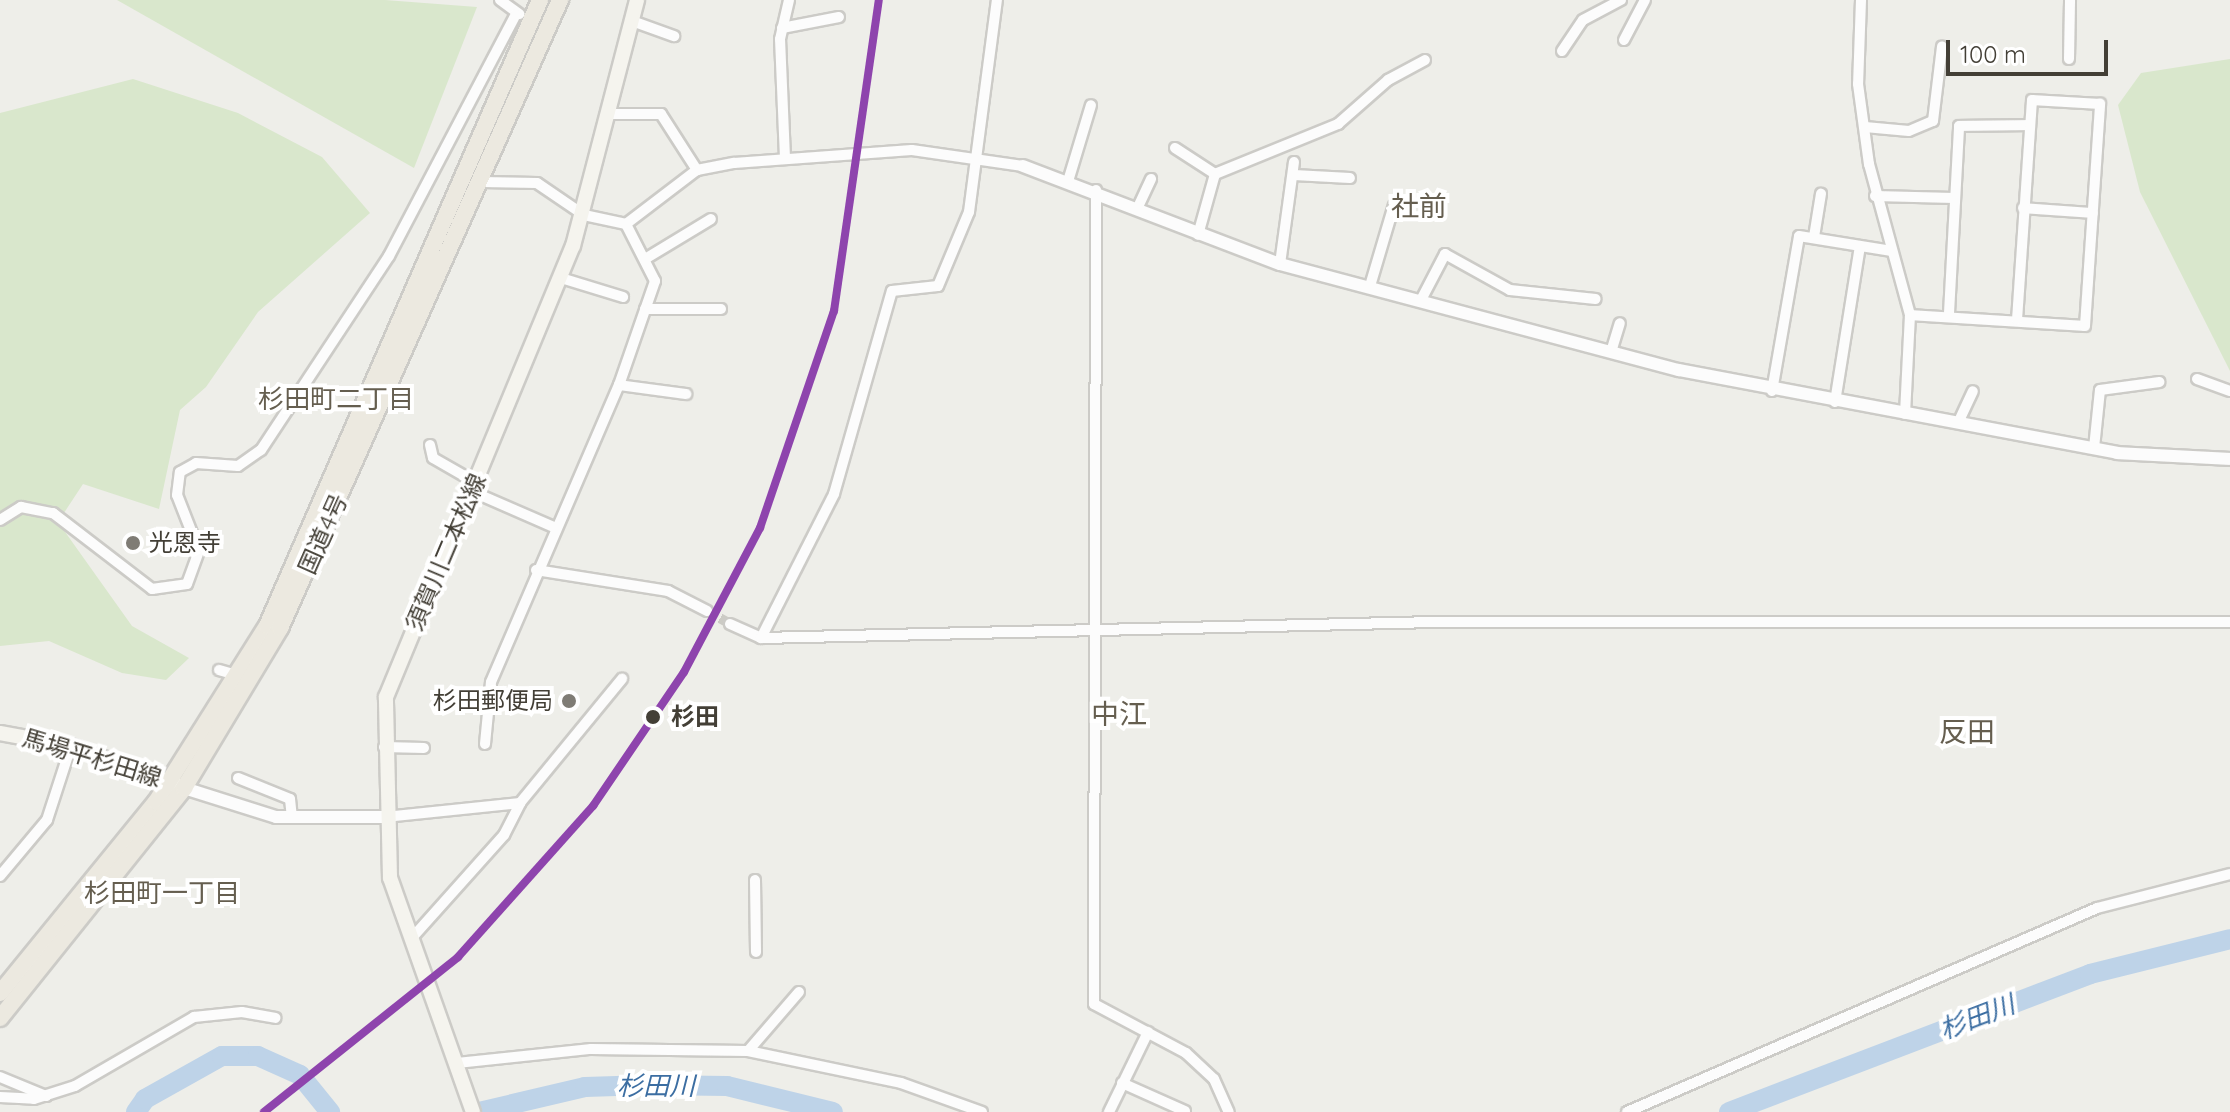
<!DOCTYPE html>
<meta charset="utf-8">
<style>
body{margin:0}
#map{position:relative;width:2230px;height:1112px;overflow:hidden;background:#eeeee9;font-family:Quicksand,"Noto Sans JP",sans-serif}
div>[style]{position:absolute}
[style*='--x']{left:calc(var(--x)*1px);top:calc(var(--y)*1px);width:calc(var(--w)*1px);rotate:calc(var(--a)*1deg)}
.green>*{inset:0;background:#d9e7cc}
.river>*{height:20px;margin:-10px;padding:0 10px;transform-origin:10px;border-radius:10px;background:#bed3e8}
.minor-tunnel>*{height:10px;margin-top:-5px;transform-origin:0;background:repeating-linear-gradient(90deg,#cccbc5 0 10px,transparent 0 15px)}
.roads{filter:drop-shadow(2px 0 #cccbc7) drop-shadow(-2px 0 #cccbc7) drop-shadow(0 2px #cccbc7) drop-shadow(0 -2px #cccbc7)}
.minor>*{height:10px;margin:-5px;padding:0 5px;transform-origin:5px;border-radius:5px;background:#fcfcfc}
.tertiary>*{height:12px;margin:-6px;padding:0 6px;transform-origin:6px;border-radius:6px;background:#fcfcfc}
.secondary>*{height:14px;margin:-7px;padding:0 7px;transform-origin:7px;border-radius:7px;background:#f5f4ee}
.trunk>*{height:16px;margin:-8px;padding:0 8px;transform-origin:8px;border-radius:8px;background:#ece9e0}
.rail-1>*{height:8px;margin:-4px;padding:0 4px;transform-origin:4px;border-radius:4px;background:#8e44ad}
.dots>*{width:22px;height:22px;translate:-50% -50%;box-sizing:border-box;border:4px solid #fff;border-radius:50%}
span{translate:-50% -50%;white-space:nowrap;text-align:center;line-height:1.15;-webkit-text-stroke:8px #fff;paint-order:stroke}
.street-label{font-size:24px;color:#433f36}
.poi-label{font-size:24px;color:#433f36}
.left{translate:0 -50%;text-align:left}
.right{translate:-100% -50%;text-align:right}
.stop-label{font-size:24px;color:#433f36;font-weight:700}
.neighbourhood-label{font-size:26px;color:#655e4f}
.water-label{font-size:26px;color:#3c6ea2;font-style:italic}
.quarter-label{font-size:28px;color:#655e4f}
.scale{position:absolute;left:1946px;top:40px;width:162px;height:36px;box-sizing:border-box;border:4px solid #433f36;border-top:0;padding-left:10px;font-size:24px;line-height:28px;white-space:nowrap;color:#433f36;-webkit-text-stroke:6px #fff;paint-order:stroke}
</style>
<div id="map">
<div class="green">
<i style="clip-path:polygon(117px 0,385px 0,477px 7px,414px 168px)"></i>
<i style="clip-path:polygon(2230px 59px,2230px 371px,2140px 192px,2118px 105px,2141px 73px)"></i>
<i style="clip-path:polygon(133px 79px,238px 113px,322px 157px,370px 213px,258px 312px,206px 387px,180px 410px,159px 509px,83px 484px,58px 522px,132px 626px,189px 658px,166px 680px,122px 673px,49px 641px,0 646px,0 113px)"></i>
</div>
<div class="river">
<i style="--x:136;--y:1112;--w:16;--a:-55"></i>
<i style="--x:145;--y:1099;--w:88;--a:-29.2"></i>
<i style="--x:222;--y:1056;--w:36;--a:0"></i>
<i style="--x:258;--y:1056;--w:46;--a:24.3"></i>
<i style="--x:300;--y:1075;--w:48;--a:51"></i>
<i style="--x:479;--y:1112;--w:109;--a:-13.3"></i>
<i style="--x:585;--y:1087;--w:63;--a:-1.8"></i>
<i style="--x:648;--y:1085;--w:79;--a:0.7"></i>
<i style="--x:727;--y:1086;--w:109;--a:13.8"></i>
<i style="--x:1729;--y:1112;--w:386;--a:-20.9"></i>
<i style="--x:2090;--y:974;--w:144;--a:-14"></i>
</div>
<div class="minor-tunnel">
<i style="--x:707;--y:611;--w:26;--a:29"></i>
</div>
<div class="roads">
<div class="minor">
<i style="--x:500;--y:0;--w:24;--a:36"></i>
<i style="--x:1861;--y:0;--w:84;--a:92"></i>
<i style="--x:1858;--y:84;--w:81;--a:82.2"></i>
<i style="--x:1869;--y:164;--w:156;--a:74.8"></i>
<i style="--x:1910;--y:315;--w:99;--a:92.9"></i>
<i style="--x:632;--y:21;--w:45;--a:19.7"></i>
<i style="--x:782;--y:28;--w:58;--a:-10.9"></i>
<i style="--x:1624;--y:40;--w:45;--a:-62.3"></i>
<i style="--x:1562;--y:51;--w:37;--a:-56"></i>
<i style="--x:1583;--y:20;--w:43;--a:-27.8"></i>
<i style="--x:2069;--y:59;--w:59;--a:-89"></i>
<i style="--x:609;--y:114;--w:52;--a:0"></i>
<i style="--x:661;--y:114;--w:67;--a:57.3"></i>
<i style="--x:1865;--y:127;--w:44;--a:5.2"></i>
<i style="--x:1909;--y:131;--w:26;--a:-23"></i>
<i style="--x:1933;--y:121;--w:75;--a:-83.1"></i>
<i style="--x:1175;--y:148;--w:48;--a:33"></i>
<i style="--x:1215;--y:174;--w:63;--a:105.6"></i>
<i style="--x:785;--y:158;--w:119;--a:-92.4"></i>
<i style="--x:780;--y:39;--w:40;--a:-77"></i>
<i style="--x:1215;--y:174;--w:133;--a:-22.1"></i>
<i style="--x:1338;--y:124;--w:67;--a:-41.3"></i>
<i style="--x:1388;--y:80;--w:42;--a:-28.4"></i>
<i style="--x:1294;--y:175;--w:56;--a:3.1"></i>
<i style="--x:1069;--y:178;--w:76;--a:-73.2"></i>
<i style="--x:482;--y:182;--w:55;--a:1"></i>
<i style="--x:537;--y:183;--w:57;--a:34.2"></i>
<i style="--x:584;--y:215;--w:43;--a:12.1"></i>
<i style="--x:626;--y:224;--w:89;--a:-37.3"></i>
<i style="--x:697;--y:170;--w:38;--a:-11"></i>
<i style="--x:734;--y:163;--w:178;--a:-4.2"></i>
<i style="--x:912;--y:150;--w:112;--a:8.2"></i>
<i style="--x:1096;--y:190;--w:814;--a:90.14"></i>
<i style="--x:1094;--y:1004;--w:104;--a:28"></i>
<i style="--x:1186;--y:1053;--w:38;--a:43"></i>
<i style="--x:1214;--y:1079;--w:36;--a:66"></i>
<i style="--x:1875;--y:196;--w:79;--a:1.5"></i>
<i style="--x:1138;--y:207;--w:31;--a:-65"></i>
<i style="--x:2023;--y:208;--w:70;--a:4.1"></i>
<i style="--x:1814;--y:237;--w:44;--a:-80.8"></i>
<i style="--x:645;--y:259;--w:77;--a:-31.2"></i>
<i style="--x:1280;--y:264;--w:103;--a:-82.2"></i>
<i style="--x:561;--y:278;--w:65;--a:17"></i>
<i style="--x:1370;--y:286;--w:84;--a:-73.5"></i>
<i style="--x:1421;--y:300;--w:52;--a:-62.4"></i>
<i style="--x:1445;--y:254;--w:74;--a:29"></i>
<i style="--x:1510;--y:290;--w:86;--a:6"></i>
<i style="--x:645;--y:309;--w:76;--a:0"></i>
<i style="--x:1949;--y:313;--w:187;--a:-86.9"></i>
<i style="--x:1959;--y:126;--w:70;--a:-0.8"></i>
<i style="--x:1910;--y:315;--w:175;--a:3.6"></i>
<i style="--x:2085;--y:326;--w:223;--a:-86.1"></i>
<i style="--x:2100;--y:104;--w:68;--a:-176.6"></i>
<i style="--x:2032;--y:100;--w:220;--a:93.9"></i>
<i style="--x:1611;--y:352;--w:30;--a:-73"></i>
<i style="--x:2197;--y:379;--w:35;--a:20"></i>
<i style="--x:619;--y:385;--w:68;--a:7.7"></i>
<i style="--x:1772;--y:391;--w:157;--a:-80.1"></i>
<i style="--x:1799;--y:236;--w:94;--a:9.2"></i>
<i style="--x:1835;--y:402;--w:158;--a:-80.9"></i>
<i style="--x:1958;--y:423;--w:35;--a:-65"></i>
<i style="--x:430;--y:445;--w:13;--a:77"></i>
<i style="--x:433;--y:458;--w:48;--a:29.7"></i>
<i style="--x:2094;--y:448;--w:58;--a:-84.1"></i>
<i style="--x:2100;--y:390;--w:60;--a:-7.7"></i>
<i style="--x:471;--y:491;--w:93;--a:23.5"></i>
<i style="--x:0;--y:520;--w:25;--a:-32"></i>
<i style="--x:21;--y:507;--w:33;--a:11"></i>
<i style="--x:53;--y:513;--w:125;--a:37.5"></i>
<i style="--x:152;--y:589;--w:35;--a:-8"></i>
<i style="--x:187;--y:584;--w:35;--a:-70"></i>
<i style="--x:199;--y:551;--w:60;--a:-111.4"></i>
<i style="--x:177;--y:495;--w:23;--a:-83"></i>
<i style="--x:180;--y:472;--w:18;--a:-29"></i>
<i style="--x:196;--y:463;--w:42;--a:4.1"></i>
<i style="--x:238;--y:466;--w:28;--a:-35"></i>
<i style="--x:261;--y:450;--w:232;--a:-56.6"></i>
<i style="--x:389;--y:256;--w:273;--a:-62.3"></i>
<i style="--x:536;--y:570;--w:134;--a:9"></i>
<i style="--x:668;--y:591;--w:44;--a:27.1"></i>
<i style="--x:730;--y:624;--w:34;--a:24"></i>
<i style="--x:761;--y:638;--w:673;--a:-1.36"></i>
<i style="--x:1434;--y:622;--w:796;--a:0"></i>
<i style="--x:761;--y:638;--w:161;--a:-63.1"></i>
<i style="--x:834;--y:494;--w:211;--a:-74.1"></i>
<i style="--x:892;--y:291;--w:46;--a:-6.2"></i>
<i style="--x:938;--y:286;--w:80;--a:-67.3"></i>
<i style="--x:969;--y:212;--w:214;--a:-82.5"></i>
<i style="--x:219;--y:670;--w:19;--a:16"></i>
<i style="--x:485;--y:744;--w:62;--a:-84.5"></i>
<i style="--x:491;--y:682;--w:323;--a:-66.7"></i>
<i style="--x:619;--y:385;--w:110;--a:-70.9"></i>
<i style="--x:655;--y:281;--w:64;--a:-117"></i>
<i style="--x:384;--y:747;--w:40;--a:1.4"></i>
<i style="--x:238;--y:778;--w:56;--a:22"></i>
<i style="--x:290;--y:799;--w:19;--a:84"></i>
<i style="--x:385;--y:817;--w:136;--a:-5.9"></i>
<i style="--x:0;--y:876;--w:73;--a:-50"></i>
<i style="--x:47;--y:820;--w:78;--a:-72"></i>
<i style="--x:755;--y:880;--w:72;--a:89.2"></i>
<i style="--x:411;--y:939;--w:140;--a:-48.2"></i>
<i style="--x:504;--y:835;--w:36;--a:-63"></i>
<i style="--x:520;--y:803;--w:161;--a:-50.6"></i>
<i style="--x:748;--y:1051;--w:78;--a:-49.2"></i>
<i style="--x:457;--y:1063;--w:135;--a:-6"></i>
<i style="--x:591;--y:1049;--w:157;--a:0.7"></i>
<i style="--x:748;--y:1051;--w:156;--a:11.8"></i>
<i style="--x:901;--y:1083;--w:86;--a:19.7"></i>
<i style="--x:0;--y:1077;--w:50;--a:22.4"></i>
<i style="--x:1122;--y:1083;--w:69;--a:24"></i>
<i style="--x:0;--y:1097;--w:34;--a:3"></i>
<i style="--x:34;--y:1099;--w:43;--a:-17.6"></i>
<i style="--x:75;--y:1086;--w:138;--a:-30.1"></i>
<i style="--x:194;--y:1017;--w:48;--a:-5.9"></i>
<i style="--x:242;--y:1012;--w:34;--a:10"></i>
<i style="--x:1109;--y:1112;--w:89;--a:-64"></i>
<i style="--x:1627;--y:1112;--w:512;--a:-23.46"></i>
<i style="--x:2097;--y:908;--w:137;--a:-14.3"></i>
</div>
<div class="tertiary">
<i style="--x:1023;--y:166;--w:275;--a:20.9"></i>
<i style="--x:1280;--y:264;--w:413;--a:14.9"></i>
<i style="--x:1679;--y:370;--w:446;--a:10.7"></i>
<i style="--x:2117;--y:453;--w:113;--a:3"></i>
<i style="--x:184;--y:788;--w:96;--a:17.5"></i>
<i style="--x:276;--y:817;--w:109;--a:0"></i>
</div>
<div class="secondary">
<i style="--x:0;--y:733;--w:72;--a:10.4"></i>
<i style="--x:71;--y:746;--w:116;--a:20.2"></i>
<i style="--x:473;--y:1112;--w:248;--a:-109.5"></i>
<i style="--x:390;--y:878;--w:181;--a:-91.3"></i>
<i style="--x:386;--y:697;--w:488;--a:-67.5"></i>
<i style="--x:573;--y:246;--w:254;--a:-75.4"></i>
</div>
<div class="trunk">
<i style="--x:0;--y:993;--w:247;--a:-50.8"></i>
<i style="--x:156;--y:802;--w:208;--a:-57.8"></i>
<i style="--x:267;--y:626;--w:683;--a:-66.44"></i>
<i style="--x:0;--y:1018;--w:295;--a:-51.3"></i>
<i style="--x:184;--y:788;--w:187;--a:-59"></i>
<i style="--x:280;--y:628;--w:688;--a:-65.97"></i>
</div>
</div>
<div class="rail-1">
<i style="--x:264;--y:1112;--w:248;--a:-38.6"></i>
<i style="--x:458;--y:957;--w:203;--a:-48.2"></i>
<i style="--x:593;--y:806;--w:162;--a:-55.8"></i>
<i style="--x:684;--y:672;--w:163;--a:-62.2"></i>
<i style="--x:760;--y:528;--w:229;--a:-71.2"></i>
<i style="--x:834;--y:311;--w:314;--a:-81.8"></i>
</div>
<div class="dots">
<i style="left:133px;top:543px;background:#7f7c75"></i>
<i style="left:569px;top:701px;background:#7f7c75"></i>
<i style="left:653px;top:717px;background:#433f36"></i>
</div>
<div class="street-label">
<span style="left:323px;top:534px;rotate:-66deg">国道4号</span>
<span style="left:446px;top:552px;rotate:-67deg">須賀川二本松線</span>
<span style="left:92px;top:758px;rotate:17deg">馬場平杉田線</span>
</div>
<div class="poi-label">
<span class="left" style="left:149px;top:543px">光恩寺</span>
<span class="right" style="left:553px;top:701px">杉田郵便局</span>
</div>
<div class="stop-label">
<span class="left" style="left:671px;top:717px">杉田</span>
</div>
<div class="neighbourhood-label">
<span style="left:336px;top:399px">杉田町二丁目</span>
<span style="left:162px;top:893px">杉田町一丁目</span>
</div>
<div class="water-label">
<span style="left:1977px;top:1017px;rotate:-21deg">杉田川</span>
<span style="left:656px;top:1086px">杉田川</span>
</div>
<div class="quarter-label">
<span style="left:1419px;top:206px">社前</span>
<span style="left:1119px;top:714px">中江</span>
<span style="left:1967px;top:732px">反田</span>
</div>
<div class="scale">100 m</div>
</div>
